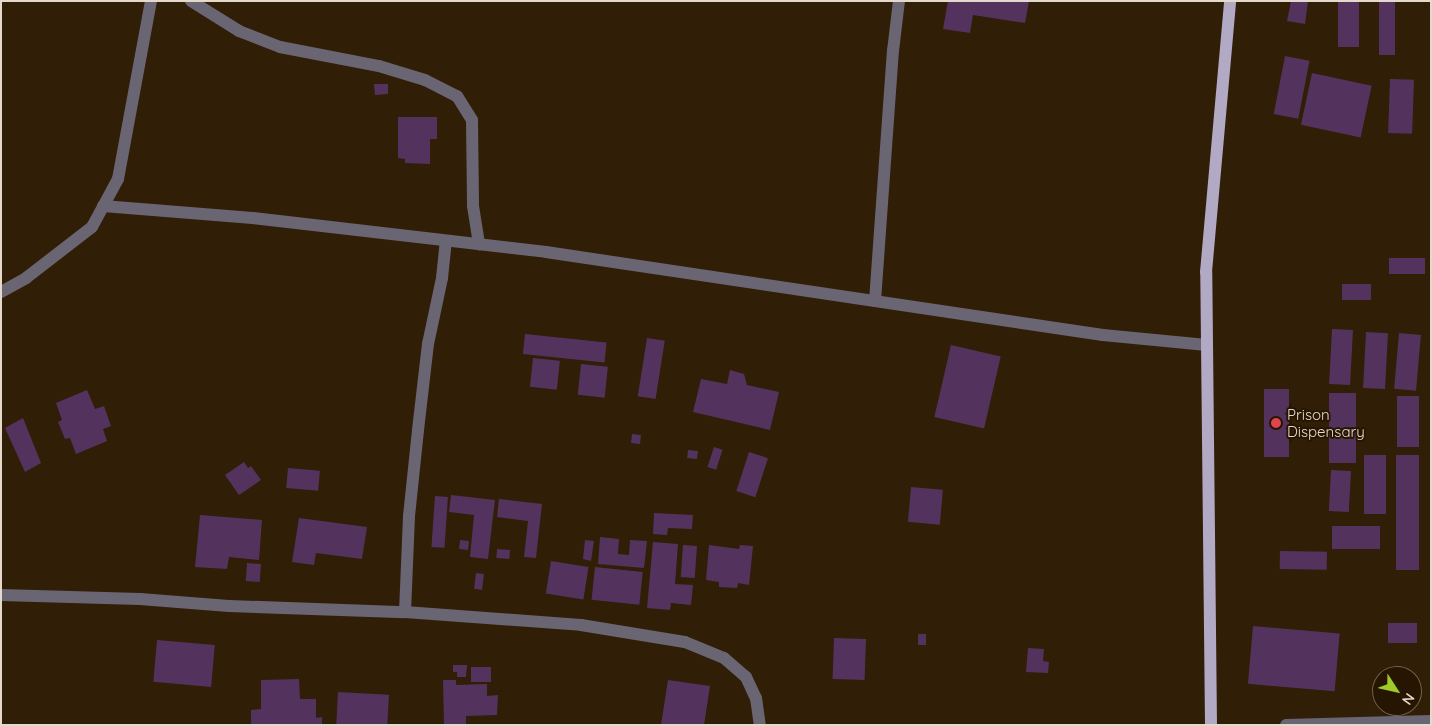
<!DOCTYPE html>
<style>
body{margin:0}
#map{position:relative;width:1432px;height:726px;overflow:hidden;background:#301e06;font-family:Quicksand,sans-serif}
div>[style]{position:absolute}
[style*='--x']{left:calc(var(--x)*1px);top:calc(var(--y)*1px);width:calc(var(--w)*1px);rotate:calc(var(--a)*1deg)}
.building>*{inset:0;background:#53335d;transform-origin:0 0}
.minor>*{height:12px;margin:-6px;padding:0 6px;transform-origin:6px;border-radius:6px;background:#6a6572}
.major>*{height:12px;margin:-6px;padding:0 6px;transform-origin:6px;border-radius:6px;background:#b2a9c4}
.dots>*{width:14px;height:14px;translate:-50% -50%;box-sizing:border-box;border:2px solid #261500;border-radius:50%}
span{translate:-50% -50%;white-space:nowrap;text-align:center;line-height:1.15;-webkit-text-stroke:4px #261500;paint-order:stroke}
.poi-label{font-size:15px;color:#e5d9cb}
.left{translate:0 -50%;text-align:left}
.frame{position:absolute;inset:0;border:2px solid #e5d9cb;pointer-events:none}
.north{position:absolute;left:1372px;top:666px;width:50px;height:50px;box-sizing:border-box;background:#261500;border:1px solid #726351;border-radius:50%;rotate:125deg;font-size:14px;font-weight:700;line-height:20px;text-align:center;color:#e5d9cb}
.north::after{content:'';display:block;margin:auto;width:18px;height:22px;background:#a0c92b;clip-path:polygon(50% 0,100% 100%,50% 72%,0 100%)}
</style>
<div id="map">
<div class="building">
<i style="clip-path:polygon(948px 1px,1029px 1px,1025px 23px,973px 15px,970px 33px,943px 29px)"></i>
<i style="clip-path:polygon(1291px 1px,1308px 1px,1305px 24px,1287px 21px)"></i>
<i style="left:1338px;top:1px;width:21px;height:46px"></i>
<i style="left:1379px;top:1px;width:16px;height:54px"></i>
<i style="left:1285px;top:56px;width:25px;height:59px;rotate:11deg"></i>
<i style="left:1312px;top:73px;width:61px;height:53px;rotate:12deg"></i>
<i style="left:1390px;top:79px;width:24px;height:54px;rotate:2deg"></i>
<i style="clip-path:polygon(374px 84px,388px 84px,388px 94px,375px 95px)"></i>
<i style="clip-path:polygon(398px 117px,437px 117px,437px 139px,430px 139px,430px 164px,405px 163px,405px 159px,398px 158px)"></i>
<i style="left:1389px;top:258px;width:36px;height:16px"></i>
<i style="left:1342px;top:284px;width:29px;height:16px"></i>
<i style="left:1332px;top:329px;width:21px;height:55px;rotate:3deg"></i>
<i style="left:1366px;top:332px;width:22px;height:56px;rotate:3deg"></i>
<i style="left:1399px;top:333px;width:22px;height:56px;rotate:5deg"></i>
<i style="left:525px;top:334px;width:82px;height:20px;rotate:6deg"></i>
<i style="left:647px;top:338px;width:18px;height:59px;rotate:9deg"></i>
<i style="left:951px;top:345px;width:51px;height:74px;rotate:13deg"></i>
<i style="left:533px;top:358px;width:27px;height:29px;rotate:6deg"></i>
<i style="left:581px;top:364px;width:27px;height:31px;rotate:6deg"></i>
<i style="clip-path:polygon(730px 370px,744px 374px,747px 385px,779px 392px,770px 430px,693px 412px,701px 379px,727px 384px)"></i>
<i style="left:1264px;top:389px;width:25px;height:68px"></i>
<i style="clip-path:polygon(87px 390px,95px 409px,104px 406px,111px 426px,103px 429px,107px 441px,76px 454px,70px 438px,65px 439px,58px 422px,62px 420px,56px 403px)"></i>
<i style="left:1329px;top:393px;width:27px;height:70px"></i>
<i style="left:1397px;top:396px;width:22px;height:51px"></i>
<i style="clip-path:polygon(23px 418px,41px 463px,25px 472px,5px 428px)"></i>
<i style="left:632px;top:434px;width:9px;height:9px;rotate:6deg"></i>
<i style="left:714px;top:447px;width:9px;height:21px;rotate:18deg"></i>
<i style="left:688px;top:450px;width:10px;height:8px;rotate:6deg"></i>
<i style="left:749px;top:452px;width:20px;height:41px;rotate:18deg"></i>
<i style="left:1364px;top:455px;width:22px;height:59px"></i>
<i style="left:1396px;top:455px;width:23px;height:115px"></i>
<i style="clip-path:polygon(244px 462px,248px 468px,251px 466px,261px 480px,239px 495px,225px 475px)"></i>
<i style="left:288px;top:468px;width:32px;height:20px;rotate:5deg"></i>
<i style="left:1331px;top:470px;width:20px;height:41px;rotate:3deg"></i>
<i style="left:911px;top:487px;width:32px;height:35px;rotate:5deg"></i>
<i style="clip-path:polygon(451px 495px,495px 500px,488px 559px,470px 557px,474px 515px,449px 512px)"></i>
<i style="left:435px;top:496px;width:13px;height:51px;rotate:4deg"></i>
<i style="clip-path:polygon(499px 499px,542px 504px,536px 558px,524px 557px,528px 521px,497px 517px)"></i>
<i style="clip-path:polygon(654px 513px,693px 515px,692px 529px,668px 528px,667px 535px,653px 534px)"></i>
<i style="clip-path:polygon(200px 515px,262px 520px,259px 560px,229px 557px,227px 569px,195px 567px)"></i>
<i style="clip-path:polygon(299px 518px,367px 527px,362px 559px,316px 553px,314px 565px,292px 562px)"></i>
<i style="left:1332px;top:526px;width:48px;height:23px"></i>
<i style="clip-path:polygon(600px 537px,619px 539px,618px 554px,629px 555px,630px 540px,647px 541px,644px 568px,598px 564px)"></i>
<i style="left:460px;top:540px;width:9px;height:9px;rotate:6deg"></i>
<i style="clip-path:polygon(585px 540px,594px 541px,591px 561px,583px 559px)"></i>
<i style="clip-path:polygon(653px 542px,678px 544px,675px 584px,693px 585px,691px 605px,671px 603px,670px 610px,647px 608px)"></i>
<i style="left:683px;top:545px;width:14px;height:32px;rotate:4deg"></i>
<i style="clip-path:polygon(709px 545px,739px 549px,740px 545px,753px 546px,749px 585px,738px 583px,737px 588px,719px 587px,719px 582px,706px 580px)"></i>
<i style="left:497px;top:549px;width:13px;height:9px;rotate:4deg"></i>
<i style="left:1280px;top:551px;width:47px;height:18px;rotate:1deg"></i>
<i style="left:551px;top:561px;width:38px;height:33px;rotate:9deg"></i>
<i style="left:247px;top:563px;width:14px;height:18px;rotate:4deg"></i>
<i style="left:595px;top:567px;width:48px;height:33px;rotate:6deg"></i>
<i style="left:476px;top:573px;width:8px;height:16px;rotate:7deg"></i>
<i style="left:1388px;top:623px;width:29px;height:20px"></i>
<i style="left:1253px;top:626px;width:87px;height:58px;rotate:5deg"></i>
<i style="left:918px;top:634px;width:8px;height:11px"></i>
<i style="left:834px;top:638px;width:32px;height:41px;rotate:2deg"></i>
<i style="left:157px;top:640px;width:58px;height:42px;rotate:5deg"></i>
<i style="clip-path:polygon(1028px 648px,1044px 649px,1043px 661px,1049px 662px,1048px 673px,1026px 672px)"></i>
<i style="clip-path:polygon(453px 665px,467px 665px,466px 677px,457px 677px,457px 672px,453px 672px)"></i>
<i style="left:471px;top:667px;width:20px;height:15px"></i>
<i style="clip-path:polygon(299px 679px,300px 699px,316px 699px,316px 718px,322px 717px,322px 725px,251px 725px,251px 710px,261px 709px,261px 680px)"></i>
<i style="clip-path:polygon(443px 680px,456px 680px,456px 685px,487px 684px,487px 696px,498px 695px,497px 715px,466px 716px,466px 725px,444px 725px)"></i>
<i style="clip-path:polygon(668px 680px,710px 686px,704px 725px,661px 725px)"></i>
<i style="left:338px;top:692px;width:51px;height:33px;rotate:3deg"></i>
</div>
<div class="minor">
<i style="--x:191;--y:1;--w:57;--a:32"></i>
<i style="--x:239;--y:31;--w:44;--a:21.3"></i>
<i style="--x:280;--y:47;--w:101;--a:10.9"></i>
<i style="--x:379;--y:66;--w:48;--a:16.9"></i>
<i style="--x:425;--y:80;--w:36;--a:27"></i>
<i style="--x:457;--y:96;--w:28;--a:58"></i>
<i style="--x:472;--y:120;--w:86;--a:89.3"></i>
<i style="--x:473;--y:206;--w:39;--a:81"></i>
<i style="--x:103;--y:206;--w:150;--a:4.6"></i>
<i style="--x:253;--y:218;--w:295;--a:6.6"></i>
<i style="--x:546;--y:252;--w:563;--a:8.48"></i>
<i style="--x:1103;--y:335;--w:104;--a:5.5"></i>
<i style="--x:1;--y:292;--w:29;--a:-29"></i>
<i style="--x:26;--y:278;--w:83;--a:-37.7"></i>
<i style="--x:92;--y:227;--w:55;--a:-61.6"></i>
<i style="--x:118;--y:179;--w:181;--a:-79.5"></i>
<i style="--x:875;--y:301;--w:251;--a:-85.9"></i>
<i style="--x:893;--y:51;--w:50;--a:-83.2"></i>
<i style="--x:1;--y:595;--w:139;--a:1.6"></i>
<i style="--x:140;--y:599;--w:89;--a:4.5"></i>
<i style="--x:229;--y:606;--w:176;--a:2"></i>
<i style="--x:405;--y:612;--w:176;--a:4.2"></i>
<i style="--x:581;--y:625;--w:105;--a:9.3"></i>
<i style="--x:685;--y:642;--w:42;--a:22.3"></i>
<i style="--x:724;--y:658;--w:29;--a:41"></i>
<i style="--x:746;--y:677;--w:23;--a:65"></i>
<i style="--x:756;--y:698;--w:27;--a:82"></i>
<i style="--x:405;--y:612;--w:96;--a:-87.6"></i>
<i style="--x:409;--y:516;--w:86;--a:-84"></i>
<i style="--x:418;--y:430;--w:87;--a:-83.4"></i>
<i style="--x:428;--y:344;--w:67;--a:-78"></i>
<i style="--x:442;--y:278;--w:37;--a:-84"></i>
<i style="--x:1286;--y:725;--w:145;--a:-1.6"></i>
</div>
<div class="major">
<i style="--x:1211;--y:725;--w:453;--a:-90.6"></i>
<i style="--x:1206;--y:272;--w:272;--a:-84.9"></i>
</div>
<div class="dots">
<i style="left:1276px;top:423px;background:#e0444e"></i>
</div>
<div class="poi-label">
<span class="left" style="left:1287px;top:423px">Prison<br>Dispensary</span>
</div>
<div class="frame"></div>
<div class="north">N</div>
</div>
